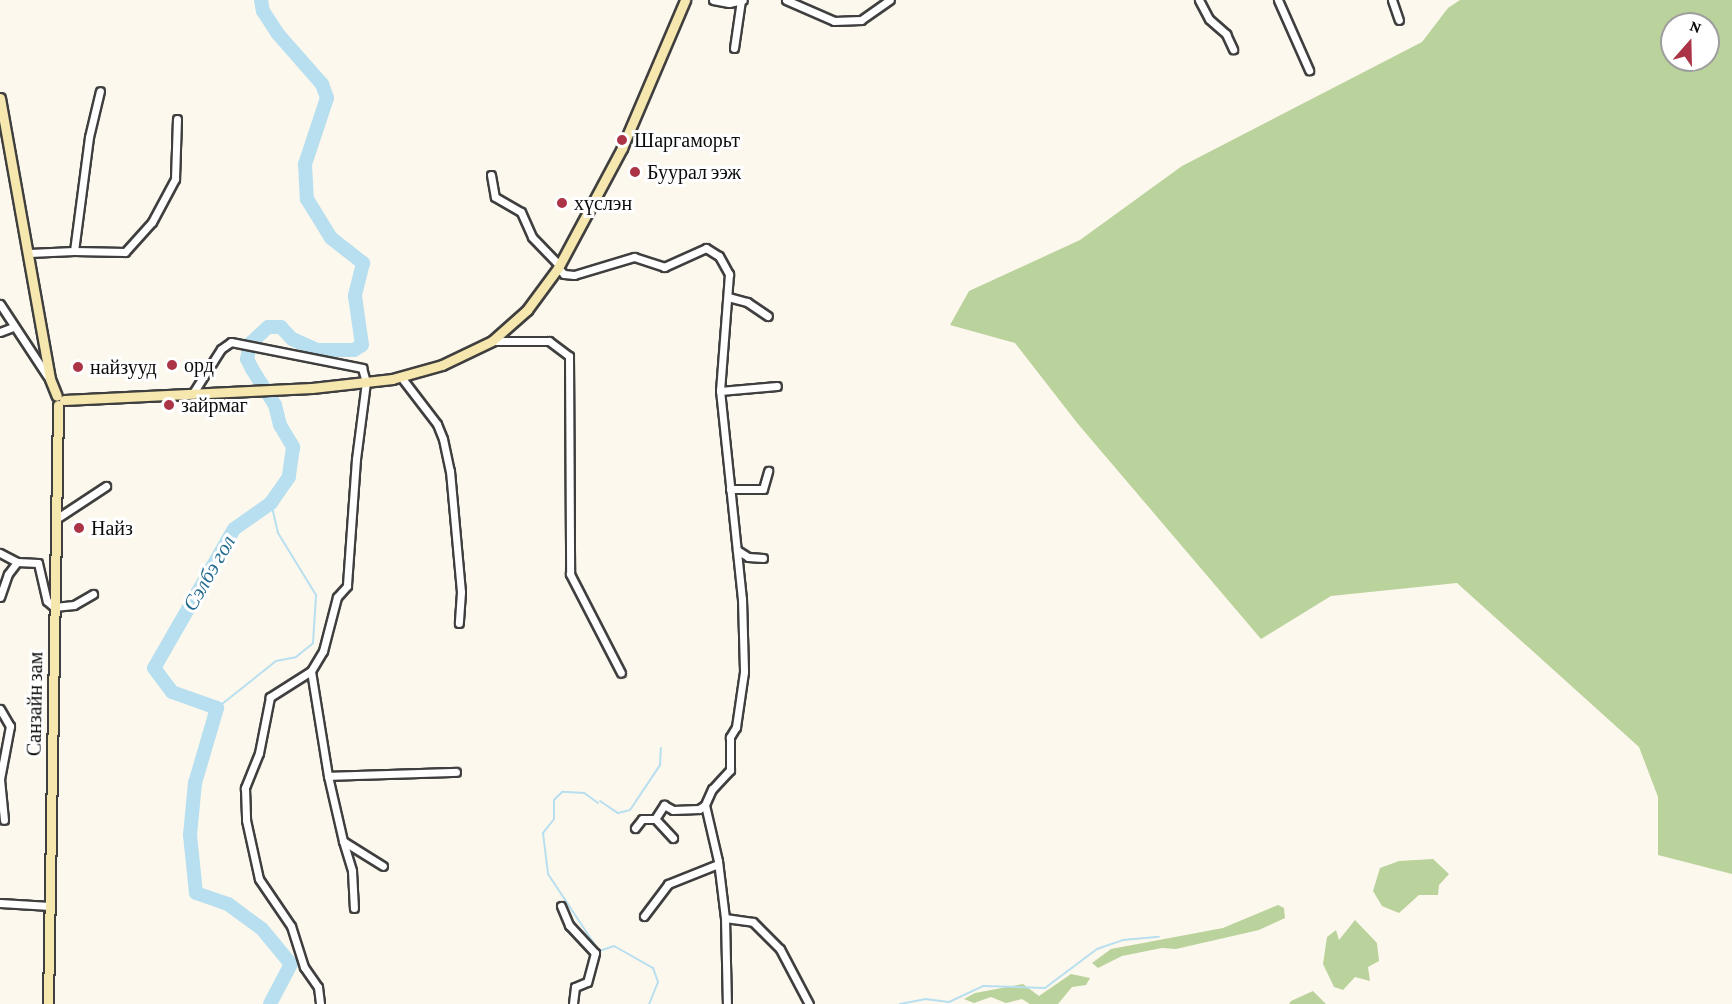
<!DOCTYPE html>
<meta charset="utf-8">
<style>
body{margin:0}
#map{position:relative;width:1732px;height:1004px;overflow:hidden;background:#fdf8ed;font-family:"Crimson Pro",serif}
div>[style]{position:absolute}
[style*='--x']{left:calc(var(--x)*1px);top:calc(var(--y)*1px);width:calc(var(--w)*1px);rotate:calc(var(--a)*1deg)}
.forest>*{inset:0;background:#bad29b}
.stream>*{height:2px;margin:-1px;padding:0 1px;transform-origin:1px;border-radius:1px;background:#b7dfef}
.river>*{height:14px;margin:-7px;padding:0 7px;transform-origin:7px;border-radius:7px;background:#b7dfef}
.roads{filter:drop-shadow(2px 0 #3f3f3f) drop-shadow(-2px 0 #3f3f3f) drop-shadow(0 2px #3f3f3f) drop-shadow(0 -2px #3f3f3f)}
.street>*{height:7px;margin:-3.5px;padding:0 3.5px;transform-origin:3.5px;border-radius:3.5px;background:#fff}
.secondary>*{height:9px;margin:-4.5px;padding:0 4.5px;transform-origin:4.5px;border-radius:4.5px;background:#f6e7af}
.dots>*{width:16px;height:16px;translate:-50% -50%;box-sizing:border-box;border:3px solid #fff;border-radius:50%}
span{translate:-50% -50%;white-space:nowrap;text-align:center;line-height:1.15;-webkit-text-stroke:6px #fff;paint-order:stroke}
.poi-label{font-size:20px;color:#0c0c0c}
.left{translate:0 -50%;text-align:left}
.street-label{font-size:20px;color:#0c0c0c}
.water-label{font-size:21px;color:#246b8f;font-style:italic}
.north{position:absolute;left:1660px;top:12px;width:60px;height:60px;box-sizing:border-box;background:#fff;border:2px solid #9e9e9e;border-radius:50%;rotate:20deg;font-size:16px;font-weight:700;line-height:24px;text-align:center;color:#0c0c0c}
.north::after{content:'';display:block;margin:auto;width:21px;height:27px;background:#ab3446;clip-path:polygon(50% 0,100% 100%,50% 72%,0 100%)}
</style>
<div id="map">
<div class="forest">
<i style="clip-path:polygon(evenodd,1460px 0,1732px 0,1732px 874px,1658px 855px,1658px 797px,1639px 747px,1457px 583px,1331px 596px,1261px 639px,1078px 424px,1015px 343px,950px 325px,969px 291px,1080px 240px,1182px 166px,1422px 42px,1448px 8px,1460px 0,1672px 24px,1708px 24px,1708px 60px,1672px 60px,1672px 24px)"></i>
<i style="clip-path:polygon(1433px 859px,1449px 874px,1439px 885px,1438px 895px,1419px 895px,1399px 913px,1382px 906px,1373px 891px,1380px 868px,1399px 861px)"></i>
<i style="clip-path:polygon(1278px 905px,1284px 908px,1285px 918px,1259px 930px,1176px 949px,1162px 948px,1122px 956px,1098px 968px,1092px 963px,1111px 949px,1223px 928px)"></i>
<i style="clip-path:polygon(1355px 920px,1377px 943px,1379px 961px,1368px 967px,1370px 981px,1355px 977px,1343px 990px,1334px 987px,1323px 964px,1327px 937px,1336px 930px,1339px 940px)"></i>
<i style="clip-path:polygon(1071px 974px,1090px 978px,1086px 985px,1072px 987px,1058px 1004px,1030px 1004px,1022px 999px,1006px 1003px,991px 997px,974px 1003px,964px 999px,975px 993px,1023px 984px,1039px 996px)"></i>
<i style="clip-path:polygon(1313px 991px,1326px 1004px,1289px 1004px,1291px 1001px)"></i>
</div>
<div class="stream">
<i style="--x:217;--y:708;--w:75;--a:-38.5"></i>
<i style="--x:276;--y:661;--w:20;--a:-11"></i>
<i style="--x:296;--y:657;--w:22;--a:-39"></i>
<i style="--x:313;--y:643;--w:48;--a:-86.4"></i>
<i style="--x:316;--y:595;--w:73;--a:-121.5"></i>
<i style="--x:278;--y:533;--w:31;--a:-103"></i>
<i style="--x:600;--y:801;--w:22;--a:34"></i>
<i style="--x:618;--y:813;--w:12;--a:-14"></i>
<i style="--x:630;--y:810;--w:54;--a:-56.3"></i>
<i style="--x:660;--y:765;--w:17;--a:-87"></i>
<i style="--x:598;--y:803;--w:17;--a:-144"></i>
<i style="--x:584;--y:793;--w:22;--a:-177"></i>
<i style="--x:562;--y:792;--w:11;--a:135"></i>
<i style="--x:554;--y:800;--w:19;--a:90"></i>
<i style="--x:554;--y:819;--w:18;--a:128"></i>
<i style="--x:543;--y:833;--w:41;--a:83"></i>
<i style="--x:548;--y:874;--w:92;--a:56.5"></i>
<i style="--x:599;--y:951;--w:16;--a:-18"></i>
<i style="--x:614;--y:946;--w:45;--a:29.4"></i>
<i style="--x:653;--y:968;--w:15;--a:70"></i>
<i style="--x:658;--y:982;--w:24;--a:112"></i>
<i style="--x:900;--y:1004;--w:25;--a:-11"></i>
<i style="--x:925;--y:999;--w:24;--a:7"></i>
<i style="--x:949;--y:1002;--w:38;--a:-25"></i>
<i style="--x:983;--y:986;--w:62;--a:1.8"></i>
<i style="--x:1045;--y:988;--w:65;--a:-36.9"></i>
<i style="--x:1097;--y:949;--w:28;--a:-19"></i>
<i style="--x:1123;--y:940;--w:36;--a:-5"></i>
</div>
<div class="river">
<i style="--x:261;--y:0;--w:11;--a:80"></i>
<i style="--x:263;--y:11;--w:27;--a:57"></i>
<i style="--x:278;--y:34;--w:67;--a:48.7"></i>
<i style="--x:322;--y:84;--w:15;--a:70"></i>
<i style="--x:327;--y:98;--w:70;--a:108.4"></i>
<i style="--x:305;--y:164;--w:35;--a:87"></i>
<i style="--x:307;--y:199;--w:46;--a:58.4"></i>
<i style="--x:331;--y:238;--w:41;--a:38"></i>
<i style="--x:363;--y:263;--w:34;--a:104"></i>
<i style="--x:355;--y:296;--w:49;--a:81.9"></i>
<i style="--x:362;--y:345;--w:9;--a:148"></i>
<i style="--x:354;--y:350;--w:37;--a:180"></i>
<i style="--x:317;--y:350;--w:27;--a:-156"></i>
<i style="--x:292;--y:339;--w:16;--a:-133"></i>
<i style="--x:281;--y:327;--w:13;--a:180"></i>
<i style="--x:268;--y:327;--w:25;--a:137"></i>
<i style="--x:250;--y:344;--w:15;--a:101"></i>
<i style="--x:247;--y:359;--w:11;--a:63"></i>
<i style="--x:252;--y:369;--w:43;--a:57.4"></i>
<i style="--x:275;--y:405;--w:21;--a:76"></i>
<i style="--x:280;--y:425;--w:26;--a:59"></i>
<i style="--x:293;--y:447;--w:30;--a:98"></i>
<i style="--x:289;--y:477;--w:32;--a:125"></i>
<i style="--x:271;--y:503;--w:45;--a:144.9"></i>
<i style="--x:234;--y:529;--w:160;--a:119.9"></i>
<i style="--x:154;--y:668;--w:30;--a:53"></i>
<i style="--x:172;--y:692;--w:48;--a:19.6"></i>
<i style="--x:217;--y:708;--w:78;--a:106.3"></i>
<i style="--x:195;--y:783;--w:52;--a:95.5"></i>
<i style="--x:190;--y:835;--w:58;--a:84.1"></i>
<i style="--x:196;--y:893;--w:34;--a:19"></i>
<i style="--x:228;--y:904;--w:42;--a:36.3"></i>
<i style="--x:262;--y:929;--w:45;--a:50.4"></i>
<i style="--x:291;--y:964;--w:45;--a:117.7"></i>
</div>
<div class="roads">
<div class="street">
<i style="--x:713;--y:0;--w:16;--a:11"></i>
<i style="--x:729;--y:3;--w:14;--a:-12"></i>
<i style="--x:786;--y:0;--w:52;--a:23.6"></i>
<i style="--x:834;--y:21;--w:27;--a:-2"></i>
<i style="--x:861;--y:20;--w:35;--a:-35"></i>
<i style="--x:1199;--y:0;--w:21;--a:62"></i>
<i style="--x:1209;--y:19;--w:23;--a:41"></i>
<i style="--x:1226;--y:34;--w:17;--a:65"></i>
<i style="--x:1278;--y:0;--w:77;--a:66.1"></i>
<i style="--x:1392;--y:0;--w:21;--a:71"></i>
<i style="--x:734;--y:48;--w:49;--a:-81.7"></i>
<i style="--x:491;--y:175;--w:22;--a:80"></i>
<i style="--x:495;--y:197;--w:30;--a:30"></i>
<i style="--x:521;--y:212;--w:27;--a:66"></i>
<i style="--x:532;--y:237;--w:39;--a:46"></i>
<i style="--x:74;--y:251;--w:51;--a:1.1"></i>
<i style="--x:125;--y:252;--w:40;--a:-48"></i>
<i style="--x:152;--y:222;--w:49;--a:-61.9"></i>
<i style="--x:175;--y:179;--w:60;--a:-88.1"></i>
<i style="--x:29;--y:253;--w:45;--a:-2.5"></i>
<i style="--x:74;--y:251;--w:115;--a:-82.5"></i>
<i style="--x:89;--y:137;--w:47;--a:-76.6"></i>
<i style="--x:558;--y:268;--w:8;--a:45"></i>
<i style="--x:564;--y:274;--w:10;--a:6"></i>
<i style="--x:574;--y:275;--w:63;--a:-16.7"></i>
<i style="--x:634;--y:257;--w:32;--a:18"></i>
<i style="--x:664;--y:267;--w:46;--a:-24.3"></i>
<i style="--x:706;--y:248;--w:15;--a:32"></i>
<i style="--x:719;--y:256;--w:21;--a:61"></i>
<i style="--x:729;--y:274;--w:116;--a:94.4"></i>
<i style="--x:720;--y:390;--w:210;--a:84"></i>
<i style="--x:742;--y:599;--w:73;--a:88.4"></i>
<i style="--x:744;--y:672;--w:56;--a:98.3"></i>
<i style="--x:736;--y:727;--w:12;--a:121"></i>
<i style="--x:730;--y:737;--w:33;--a:90"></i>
<i style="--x:730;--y:770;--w:26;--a:133"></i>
<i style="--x:712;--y:789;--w:17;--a:114"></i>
<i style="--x:705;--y:805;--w:57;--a:76.9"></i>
<i style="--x:718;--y:861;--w:57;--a:83"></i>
<i style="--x:725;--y:918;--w:86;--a:88.7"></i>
<i style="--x:728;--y:297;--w:20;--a:15"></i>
<i style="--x:747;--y:302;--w:25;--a:34"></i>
<i style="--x:0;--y:304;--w:87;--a:56.7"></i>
<i style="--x:0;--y:332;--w:14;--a:-21"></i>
<i style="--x:492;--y:341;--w:57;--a:0"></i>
<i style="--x:549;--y:341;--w:25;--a:37"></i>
<i style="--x:569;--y:356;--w:218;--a:89.7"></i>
<i style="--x:570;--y:574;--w:111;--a:62.7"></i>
<i style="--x:401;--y:377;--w:59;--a:52.5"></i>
<i style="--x:437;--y:424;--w:16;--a:68"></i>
<i style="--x:443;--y:439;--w:33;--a:78"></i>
<i style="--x:450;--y:471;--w:121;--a:84.8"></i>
<i style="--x:461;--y:592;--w:31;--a:94"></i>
<i style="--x:720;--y:391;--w:57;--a:-5"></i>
<i style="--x:193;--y:393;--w:52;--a:-57.5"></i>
<i style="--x:221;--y:349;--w:12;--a:-35"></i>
<i style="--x:231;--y:342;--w:134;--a:11.2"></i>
<i style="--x:362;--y:368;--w:15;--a:74"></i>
<i style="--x:366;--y:382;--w:78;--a:97.4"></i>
<i style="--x:356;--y:459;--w:127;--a:94.1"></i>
<i style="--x:347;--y:586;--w:15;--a:132"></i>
<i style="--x:337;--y:597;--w:56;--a:104.5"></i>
<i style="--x:323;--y:651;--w:23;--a:121"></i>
<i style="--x:311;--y:671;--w:106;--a:80.8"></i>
<i style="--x:328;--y:776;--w:128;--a:-1.8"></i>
<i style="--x:730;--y:489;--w:33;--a:0"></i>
<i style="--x:763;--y:489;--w:19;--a:-74"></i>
<i style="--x:56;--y:519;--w:60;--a:-33.4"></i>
<i style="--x:737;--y:550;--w:13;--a:32"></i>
<i style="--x:748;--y:557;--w:15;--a:4"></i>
<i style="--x:0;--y:553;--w:19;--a:28"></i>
<i style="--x:17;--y:562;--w:21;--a:3"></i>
<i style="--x:38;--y:563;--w:39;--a:77"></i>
<i style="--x:47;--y:601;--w:9;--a:41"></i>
<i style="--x:54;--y:607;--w:20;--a:-6"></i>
<i style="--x:74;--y:605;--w:22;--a:-30"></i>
<i style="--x:0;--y:597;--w:24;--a:-71"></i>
<i style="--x:8;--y:574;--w:15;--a:-53"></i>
<i style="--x:311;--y:671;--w:49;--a:147.6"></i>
<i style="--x:270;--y:697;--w:57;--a:101.1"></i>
<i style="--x:259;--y:753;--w:38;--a:112"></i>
<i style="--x:245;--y:788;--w:32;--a:88"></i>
<i style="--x:246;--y:820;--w:60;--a:77.6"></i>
<i style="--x:259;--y:879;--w:57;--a:55.8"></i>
<i style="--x:291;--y:926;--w:43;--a:72.4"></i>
<i style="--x:304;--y:967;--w:24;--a:55"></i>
<i style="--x:318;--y:987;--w:17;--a:83"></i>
<i style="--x:0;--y:709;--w:20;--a:60"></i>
<i style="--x:10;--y:726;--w:54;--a:100.7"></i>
<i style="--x:0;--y:779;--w:41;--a:84.4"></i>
<i style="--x:328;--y:776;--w:67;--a:77"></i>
<i style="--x:343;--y:841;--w:47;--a:32"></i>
<i style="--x:635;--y:828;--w:11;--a:-52"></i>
<i style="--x:642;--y:819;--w:13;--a:0"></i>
<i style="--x:673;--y:838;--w:26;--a:-133"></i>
<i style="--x:655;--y:819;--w:17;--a:-57"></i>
<i style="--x:664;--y:805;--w:10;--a:29"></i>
<i style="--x:673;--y:810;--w:26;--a:-2"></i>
<i style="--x:699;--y:809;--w:7;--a:-34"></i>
<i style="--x:343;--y:841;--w:31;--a:73"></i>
<i style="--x:352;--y:871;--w:37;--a:87"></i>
<i style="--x:0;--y:903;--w:50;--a:3.4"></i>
<i style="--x:561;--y:906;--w:21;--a:67"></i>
<i style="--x:569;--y:925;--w:38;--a:47"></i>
<i style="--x:595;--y:953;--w:30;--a:105"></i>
<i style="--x:587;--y:982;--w:13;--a:157"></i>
<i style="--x:575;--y:987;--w:17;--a:97"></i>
<i style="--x:644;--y:916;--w:40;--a:-53"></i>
<i style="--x:668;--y:884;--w:54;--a:-21.8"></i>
<i style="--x:725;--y:918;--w:28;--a:8"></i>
<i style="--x:753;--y:922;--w:38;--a:45"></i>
<i style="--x:780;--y:949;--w:62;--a:62.2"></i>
</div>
<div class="secondary">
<i style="--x:0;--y:98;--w:285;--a:79.9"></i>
<i style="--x:50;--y:379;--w:18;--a:68"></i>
<i style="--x:64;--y:400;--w:248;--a:-2.8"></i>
<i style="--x:312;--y:388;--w:81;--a:-6.4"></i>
<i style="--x:392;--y:379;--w:52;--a:-15.6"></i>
<i style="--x:442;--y:365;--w:55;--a:-25.6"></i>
<i style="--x:492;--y:341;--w:47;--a:-41.5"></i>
<i style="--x:527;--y:310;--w:52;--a:-53.6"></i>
<i style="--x:558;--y:268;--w:136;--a:-61.9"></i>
<i style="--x:622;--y:148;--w:161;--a:-66.9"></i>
<i style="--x:48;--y:1004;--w:599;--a:-89.04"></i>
</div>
</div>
<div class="dots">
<i style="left:622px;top:140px;background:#ab3446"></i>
<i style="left:635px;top:172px;background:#ab3446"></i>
<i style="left:562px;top:203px;background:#ab3446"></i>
<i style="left:172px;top:365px;background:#ab3446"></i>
<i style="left:78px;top:367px;background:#ab3446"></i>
<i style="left:169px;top:405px;background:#ab3446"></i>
<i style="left:79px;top:528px;background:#ab3446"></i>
</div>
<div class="poi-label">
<span class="left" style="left:634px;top:140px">Шаргаморьт</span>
<span class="left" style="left:647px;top:172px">Буурал ээж</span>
<span class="left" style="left:574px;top:203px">хүслэн</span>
<span class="left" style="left:184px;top:365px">орд</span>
<span class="left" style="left:90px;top:367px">найзууд</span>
<span class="left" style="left:181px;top:405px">зайрмаг</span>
<span class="left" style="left:91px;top:528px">Найз</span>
</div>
<div class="street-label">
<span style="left:35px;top:704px;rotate:-89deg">Санзайн зам</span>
</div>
<div class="water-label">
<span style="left:209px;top:573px;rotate:-60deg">Сэлбэ гол</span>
</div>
<div class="north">N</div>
</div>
